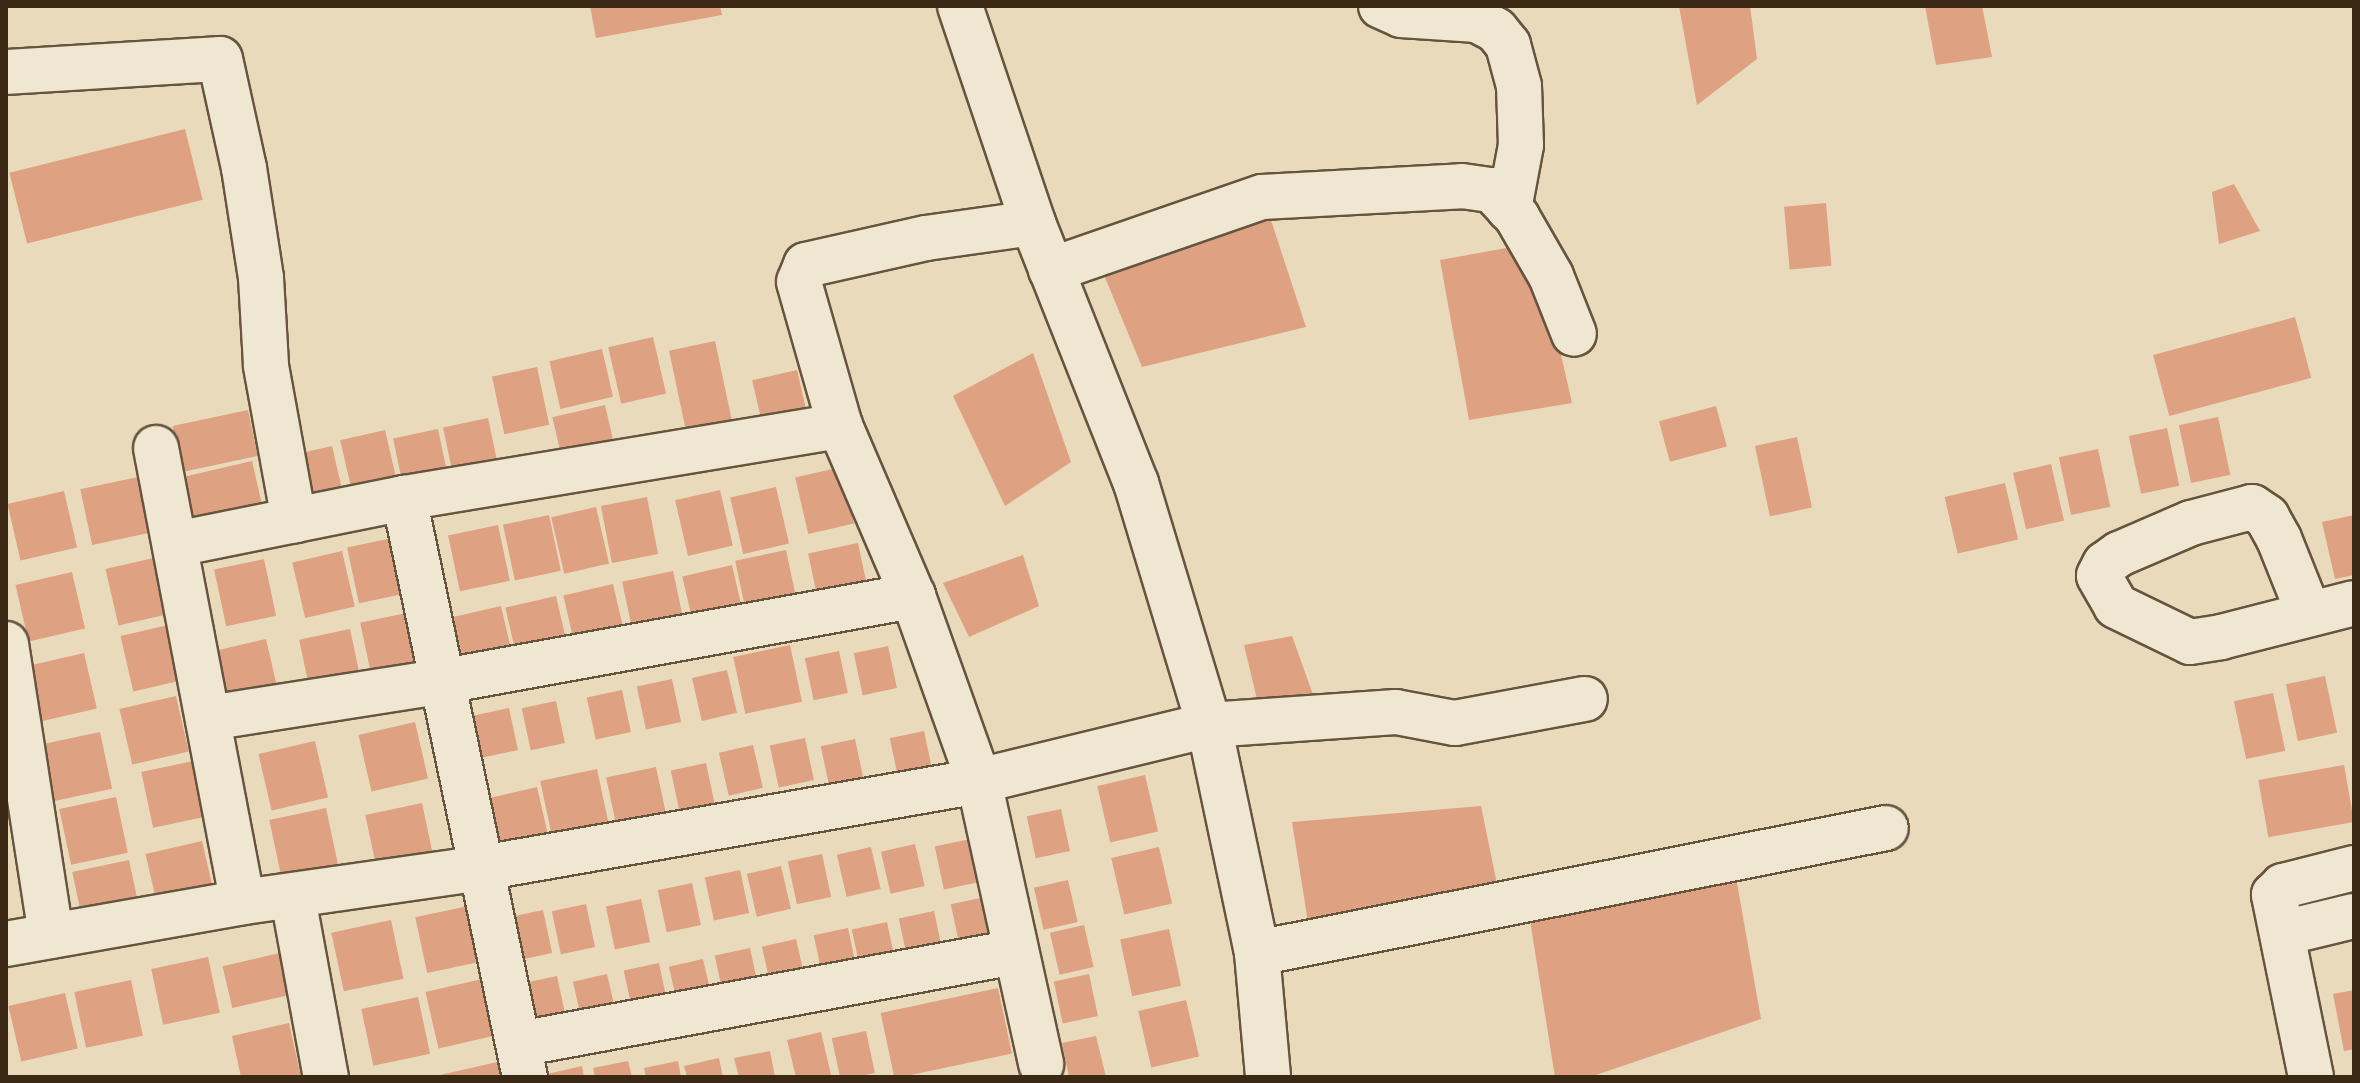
<!DOCTYPE html>
<style>
body{margin:0}
#map{position:relative;width:2360px;height:1083px;overflow:hidden;background:#e8dabb;font-family:"Sorts Mill Goudy",serif}
div>[style]{position:absolute}
[style*='--x']{left:calc(var(--x)*1px);top:calc(var(--y)*1px);width:calc(var(--w)*1px);rotate:calc(var(--a)*1deg)}
.building>*{inset:0;background:#dea182;transform-origin:0 0}
.roads{filter:drop-shadow(2px 0 #66543e) drop-shadow(-2px 0 #66543e) drop-shadow(0 2px #66543e) drop-shadow(0 -2px #66543e)}
.minor>*{height:44px;margin:-22px;padding:0 22px;transform-origin:22px;border-radius:22px;background:#f0e7d3}
span{translate:-50% -50%;white-space:nowrap;text-align:center;line-height:1.15;-webkit-text-stroke:8px #f0e7d3;paint-order:stroke}
.frame{position:absolute;inset:0;border:8px solid #3b2815;pointer-events:none}
</style>
<div id="map">
<div class="building">
<i style="clip-path:polygon(590px 6px,720px 6px,722px 15px,596px 38px)"></i>
<i style="clip-path:polygon(1679px 6px,1750px 6px,1757px 59px,1697px 105px)"></i>
<i style="clip-path:polygon(1925px 6px,1982px 6px,1992px 57px,1936px 65px)"></i>
<i style="left:185px;top:129px;width:73px;height:181px;rotate:76deg"></i>
<i style="clip-path:polygon(2234px 184px,2260px 231px,2219px 244px,2212px 192px)"></i>
<i style="left:1826px;top:203px;width:63px;height:42px;rotate:85deg"></i>
<i style="clip-path:polygon(1267px 208px,1306px 327px,1142px 367px,1097px 258px)"></i>
<i style="clip-path:polygon(1523px 245px,1544px 280px,1572px 403px,1469px 420px,1440px 260px)"></i>
<i style="left:2295px;top:317px;width:63px;height:147px;rotate:75deg"></i>
<i style="left:653px;top:337px;width:58px;height:46px;rotate:77deg"></i>
<i style="left:715px;top:341px;width:98px;height:47px;rotate:78deg"></i>
<i style="left:602px;top:349px;width:49px;height:54px;rotate:77deg"></i>
<i style="clip-path:polygon(1033px 353px,1071px 462px,1005px 506px,953px 396px)"></i>
<i style="left:537px;top:367px;width:59px;height:46px;rotate:78deg"></i>
<i style="left:797px;top:370px;width:58px;height:46px;rotate:77deg"></i>
<i style="left:605px;top:405px;width:49px;height:54px;rotate:77deg"></i>
<i style="left:1716px;top:406px;width:42px;height:59px;rotate:75deg"></i>
<i style="left:248px;top:410px;width:47px;height:77px;rotate:78deg"></i>
<i style="left:2218px;top:417px;width:59px;height:40px;rotate:78deg"></i>
<i style="left:488px;top:418px;width:58px;height:46px;rotate:78deg"></i>
<i style="left:2167px;top:428px;width:59px;height:39px;rotate:78deg"></i>
<i style="left:438px;top:429px;width:58px;height:46px;rotate:78deg"></i>
<i style="left:385px;top:430px;width:58px;height:46px;rotate:77deg"></i>
<i style="left:1797px;top:437px;width:72px;height:43px;rotate:78deg"></i>
<i style="left:332px;top:446px;width:57px;height:46px;rotate:77deg"></i>
<i style="left:2098px;top:449px;width:59px;height:40px;rotate:78deg"></i>
<i style="left:252px;top:461px;width:58px;height:84px;rotate:77deg"></i>
<i style="left:2051px;top:464px;width:58px;height:39px;rotate:77deg"></i>
<i style="left:841px;top:467px;width:58px;height:47px;rotate:77deg"></i>
<i style="left:138px;top:477px;width:57px;height:59px;rotate:78deg"></i>
<i style="left:2005px;top:483px;width:58px;height:62px;rotate:77deg"></i>
<i style="left:776px;top:487px;width:58px;height:47px;rotate:77deg"></i>
<i style="left:720px;top:490px;width:57px;height:46px;rotate:77deg"></i>
<i style="left:64px;top:491px;width:58px;height:58px;rotate:77deg"></i>
<i style="left:647px;top:497px;width:58px;height:47px;rotate:79deg"></i>
<i style="left:596px;top:507px;width:58px;height:46px;rotate:77deg"></i>
<i style="left:549px;top:515px;width:57px;height:47px;rotate:78deg"></i>
<i style="clip-path:polygon(2354px 515px,2354px 575px,2335px 579px,2322px 522px)"></i>
<i style="left:498px;top:525px;width:57px;height:51px;rotate:78deg"></i>
<i style="left:397px;top:537px;width:57px;height:51px;rotate:78deg"></i>
<i style="left:858px;top:543px;width:58px;height:51px;rotate:78deg"></i>
<i style="left:786px;top:550px;width:58px;height:52px;rotate:78deg"></i>
<i style="left:342px;top:551px;width:57px;height:51px;rotate:77deg"></i>
<i style="clip-path:polygon(1023px 555px,1039px 606px,969px 637px,943px 583px)"></i>
<i style="left:162px;top:556px;width:58px;height:58px;rotate:77deg"></i>
<i style="left:264px;top:559px;width:58px;height:51px;rotate:78deg"></i>
<i style="left:732px;top:565px;width:57px;height:51px;rotate:77deg"></i>
<i style="left:673px;top:571px;width:58px;height:52px;rotate:78deg"></i>
<i style="left:72px;top:572px;width:58px;height:58px;rotate:77deg"></i>
<i style="left:613px;top:584px;width:58px;height:51px;rotate:77deg"></i>
<i style="left:556px;top:596px;width:57px;height:52px;rotate:77deg"></i>
<i style="left:501px;top:606px;width:58px;height:49px;rotate:77deg"></i>
<i style="left:411px;top:612px;width:58px;height:52px;rotate:78deg"></i>
<i style="left:177px;top:623px;width:57px;height:58px;rotate:77deg"></i>
<i style="left:350px;top:629px;width:57px;height:52px;rotate:78deg"></i>
<i style="clip-path:polygon(1292px 636px,1316px 703px,1260px 712px,1244px 645px)"></i>
<i style="left:266px;top:639px;width:57px;height:52px;rotate:77deg"></i>
<i style="left:790px;top:645px;width:58px;height:58px;rotate:78deg"></i>
<i style="left:888px;top:646px;width:43px;height:35px;rotate:78deg"></i>
<i style="left:839px;top:651px;width:43px;height:35px;rotate:78deg"></i>
<i style="left:84px;top:653px;width:57px;height:58px;rotate:77deg"></i>
<i style="left:727px;top:670px;width:44px;height:36px;rotate:77deg"></i>
<i style="left:2325px;top:676px;width:58px;height:40px;rotate:78deg"></i>
<i style="left:672px;top:679px;width:44px;height:36px;rotate:78deg"></i>
<i style="left:622px;top:690px;width:43px;height:36px;rotate:78deg"></i>
<i style="left:2273px;top:693px;width:59px;height:40px;rotate:78deg"></i>
<i style="left:176px;top:696px;width:57px;height:58px;rotate:77deg"></i>
<i style="left:556px;top:701px;width:43px;height:35px;rotate:78deg"></i>
<i style="left:509px;top:708px;width:43px;height:36px;rotate:78deg"></i>
<i style="left:415px;top:722px;width:58px;height:58px;rotate:77deg"></i>
<i style="left:924px;top:731px;width:44px;height:35px;rotate:78deg"></i>
<i style="left:100px;top:732px;width:58px;height:59px;rotate:78deg"></i>
<i style="left:805px;top:738px;width:43px;height:36px;rotate:78deg"></i>
<i style="left:855px;top:739px;width:44px;height:35px;rotate:78deg"></i>
<i style="left:315px;top:741px;width:58px;height:58px;rotate:77deg"></i>
<i style="left:753px;top:745px;width:44px;height:35px;rotate:77deg"></i>
<i style="left:198px;top:760px;width:57px;height:58px;rotate:78deg"></i>
<i style="left:706px;top:763px;width:43px;height:36px;rotate:78deg"></i>
<i style="left:2344px;top:765px;width:58px;height:87px;rotate:80deg"></i>
<i style="left:656px;top:767px;width:57px;height:51px;rotate:78deg"></i>
<i style="left:597px;top:769px;width:58px;height:58px;rotate:78deg"></i>
<i style="left:1145px;top:775px;width:58px;height:49px;rotate:77deg"></i>
<i style="left:537px;top:787px;width:57px;height:51px;rotate:77deg"></i>
<i style="left:116px;top:797px;width:57px;height:58px;rotate:78deg"></i>
<i style="left:422px;top:803px;width:58px;height:58px;rotate:78deg"></i>
<i style="clip-path:polygon(1481px 806px,1498px 889px,1308px 922px,1292px 822px)"></i>
<i style="left:326px;top:808px;width:58px;height:58px;rotate:78deg"></i>
<i style="left:1061px;top:809px;width:43px;height:35px;rotate:78deg"></i>
<i style="left:970px;top:839px;width:44px;height:36px;rotate:78deg"></i>
<i style="left:202px;top:841px;width:58px;height:58px;rotate:77deg"></i>
<i style="left:915px;top:844px;width:43px;height:35px;rotate:77deg"></i>
<i style="left:871px;top:847px;width:43px;height:35px;rotate:77deg"></i>
<i style="left:1159px;top:847px;width:58px;height:49px;rotate:77deg"></i>
<i style="left:822px;top:854px;width:44px;height:35px;rotate:78deg"></i>
<i style="left:129px;top:860px;width:58px;height:58px;rotate:78deg"></i>
<i style="left:781px;top:866px;width:44px;height:35px;rotate:77deg"></i>
<i style="left:740px;top:870px;width:44px;height:36px;rotate:78deg"></i>
<i style="left:1068px;top:880px;width:43px;height:35px;rotate:77deg"></i>
<i style="left:692px;top:883px;width:43px;height:35px;rotate:78deg"></i>
<i style="clip-path:polygon(1737px 883px,1761px 1019px,1590px 1077px,1555px 1077px,1529px 914px)"></i>
<i style="left:985px;top:897px;width:44px;height:35px;rotate:78deg"></i>
<i style="left:641px;top:899px;width:44px;height:36px;rotate:78deg"></i>
<i style="left:586px;top:904px;width:44px;height:35px;rotate:78deg"></i>
<i style="left:473px;top:905px;width:57px;height:59px;rotate:78deg"></i>
<i style="left:543px;top:910px;width:44px;height:36px;rotate:78deg"></i>
<i style="left:934px;top:911px;width:44px;height:36px;rotate:78deg"></i>
<i style="left:391px;top:920px;width:60px;height:61px;rotate:78deg"></i>
<i style="left:887px;top:922px;width:43px;height:36px;rotate:78deg"></i>
<i style="left:1084px;top:925px;width:43px;height:35px;rotate:77deg"></i>
<i style="left:848px;top:928px;width:44px;height:35px;rotate:78deg"></i>
<i style="left:1169px;top:929px;width:58px;height:50px;rotate:78deg"></i>
<i style="left:796px;top:939px;width:43px;height:35px;rotate:77deg"></i>
<i style="left:750px;top:948px;width:44px;height:36px;rotate:78deg"></i>
<i style="left:284px;top:952px;width:43px;height:63px;rotate:77deg"></i>
<i style="left:208px;top:957px;width:57px;height:58px;rotate:78deg"></i>
<i style="left:703px;top:959px;width:43px;height:35px;rotate:77deg"></i>
<i style="left:659px;top:963px;width:43px;height:36px;rotate:78deg"></i>
<i style="left:607px;top:974px;width:44px;height:35px;rotate:77deg"></i>
<i style="left:1089px;top:974px;width:43px;height:36px;rotate:78deg"></i>
<i style="left:557px;top:976px;width:43px;height:36px;rotate:78deg"></i>
<i style="left:482px;top:979px;width:58px;height:58px;rotate:77deg"></i>
<i style="left:131px;top:980px;width:57px;height:58px;rotate:78deg"></i>
<i style="left:998px;top:988px;width:67px;height:120px;rotate:78deg"></i>
<i style="clip-path:polygon(2354px 990px,2354px 1049px,2344px 1051px,2333px 994px)"></i>
<i style="left:65px;top:993px;width:57px;height:58px;rotate:77deg"></i>
<i style="left:418px;top:997px;width:58px;height:58px;rotate:78deg"></i>
<i style="left:1186px;top:1000px;width:58px;height:49px;rotate:77deg"></i>
<i style="clip-path:polygon(289px 1023px,301px 1077px,241px 1077px,232px 1036px)"></i>
<i style="left:866px;top:1031px;width:43px;height:35px;rotate:78deg"></i>
<i style="clip-path:polygon(821px 1032px,831px 1075px,796px 1077px,787px 1040px)"></i>
<i style="clip-path:polygon(1096px 1036px,1106px 1077px,1069px 1077px,1062px 1043px)"></i>
<i style="clip-path:polygon(770px 1051px,775px 1077px,739px 1077px,734px 1058px)"></i>
<i style="clip-path:polygon(719px 1058px,723px 1077px,687px 1077px,684px 1066px)"></i>
<i style="clip-path:polygon(628px 1061px,632px 1077px,595px 1077px,593px 1068px)"></i>
<i style="clip-path:polygon(678px 1061px,681px 1077px,646px 1077px,644px 1068px)"></i>
<i style="clip-path:polygon(497px 1062px,501px 1077px,436px 1077px,436px 1076px)"></i>
<i style="clip-path:polygon(582px 1066px,584px 1077px,548px 1077px,547px 1074px)"></i>
</div>
<div class="roads">
<div class="minor">
<i style="--x:960;--y:6;--w:229;--a:71.4"></i>
<i style="--x:1033;--y:223;--w:280;--a:68.4"></i>
<i style="--x:1136;--y:483;--w:253;--a:73.2"></i>
<i style="--x:1209;--y:725;--w:233;--a:78.1"></i>
<i style="--x:1257;--y:953;--w:124;--a:84.9"></i>
<i style="--x:1381;--y:6;--w:22;--a:24"></i>
<i style="--x:1401;--y:15;--w:76;--a:3.8"></i>
<i style="--x:1477;--y:20;--w:21;--a:28"></i>
<i style="--x:1496;--y:30;--w:19;--a:51"></i>
<i style="--x:1508;--y:45;--w:42;--a:75"></i>
<i style="--x:1519;--y:86;--w:59;--a:88.1"></i>
<i style="--x:1521;--y:145;--w:65;--a:100.6"></i>
<i style="--x:6;--y:72;--w:214;--a:-3.5"></i>
<i style="--x:220;--y:59;--w:112;--a:77.6"></i>
<i style="--x:244;--y:168;--w:111;--a:81.2"></i>
<i style="--x:261;--y:278;--w:88;--a:86.7"></i>
<i style="--x:266;--y:366;--w:157;--a:79.7"></i>
<i style="--x:1033;--y:223;--w:108;--a:172"></i>
<i style="--x:926;--y:238;--w:123;--a:167.3"></i>
<i style="--x:806;--y:265;--w:18;--a:112"></i>
<i style="--x:799;--y:282;--w:150;--a:74.1"></i>
<i style="--x:840;--y:426;--w:185;--a:66.8"></i>
<i style="--x:913;--y:596;--w:196;--a:70.4"></i>
<i style="--x:979;--y:781;--w:290;--a:77.6"></i>
<i style="--x:1051;--y:270;--w:223;--a:-19.1"></i>
<i style="--x:1262;--y:197;--w:200;--a:-3.1"></i>
<i style="--x:1462;--y:186;--w:30;--a:8"></i>
<i style="--x:1492;--y:190;--w:37;--a:47"></i>
<i style="--x:1517;--y:217;--w:68;--a:60"></i>
<i style="--x:1551;--y:276;--w:62;--a:68.4"></i>
<i style="--x:156;--y:448;--w:462;--a:79.2"></i>
<i style="--x:404;--y:498;--w:592;--a:78.2"></i>
<i style="--x:176;--y:544;--w:233;--a:-11.4"></i>
<i style="--x:404;--y:498;--w:442;--a:-9.4"></i>
<i style="--x:2309;--y:614;--w:81;--a:-111.8"></i>
<i style="--x:2279;--y:539;--w:25;--a:-119"></i>
<i style="--x:2267;--y:517;--w:18;--a:-146"></i>
<i style="--x:2252;--y:507;--w:63;--a:165.3"></i>
<i style="--x:2191;--y:523;--w:78;--a:156.7"></i>
<i style="--x:2119;--y:554;--w:17;--a:144"></i>
<i style="--x:2105;--y:564;--w:13;--a:117"></i>
<i style="--x:2099;--y:576;--w:34;--a:60"></i>
<i style="--x:2116;--y:606;--w:82;--a:25.9"></i>
<i style="--x:2190;--y:642;--w:31;--a:-9"></i>
<i style="--x:2221;--y:637;--w:137;--a:-14.3"></i>
<i style="--x:6;--y:644;--w:295;--a:81.2"></i>
<i style="--x:208;--y:718;--w:234;--a:-8.9"></i>
<i style="--x:439;--y:682;--w:482;--a:-10.3"></i>
<i style="--x:293;--y:898;--w:182;--a:79.6"></i>
<i style="--x:2283;--y:933;--w:73;--a:-13.5"></i>
<i style="--x:6;--y:944;--w:241;--a:-10"></i>
<i style="--x:243;--y:902;--w:241;--a:-8.1"></i>
<i style="--x:482;--y:868;--w:505;--a:-9.93"></i>
<i style="--x:979;--y:781;--w:237;--a:-13.7"></i>
<i style="--x:1209;--y:725;--w:187;--a:-4"></i>
<i style="--x:1396;--y:712;--w:60;--a:10.6"></i>
<i style="--x:1455;--y:723;--w:132;--a:-10.5"></i>
<i style="--x:1257;--y:953;--w:641;--a:-11.24"></i>
<i style="--x:519;--y:1044;--w:504;--a:-10.51"></i>
<i style="--x:2311;--y:1077;--w:186;--a:-101.5"></i>
<i style="--x:2274;--y:895;--w:13;--a:-45"></i>
<i style="--x:2283;--y:886;--w:73;--a:-14.2"></i>
</div>
</div>
<div class="frame"></div>
</div>
